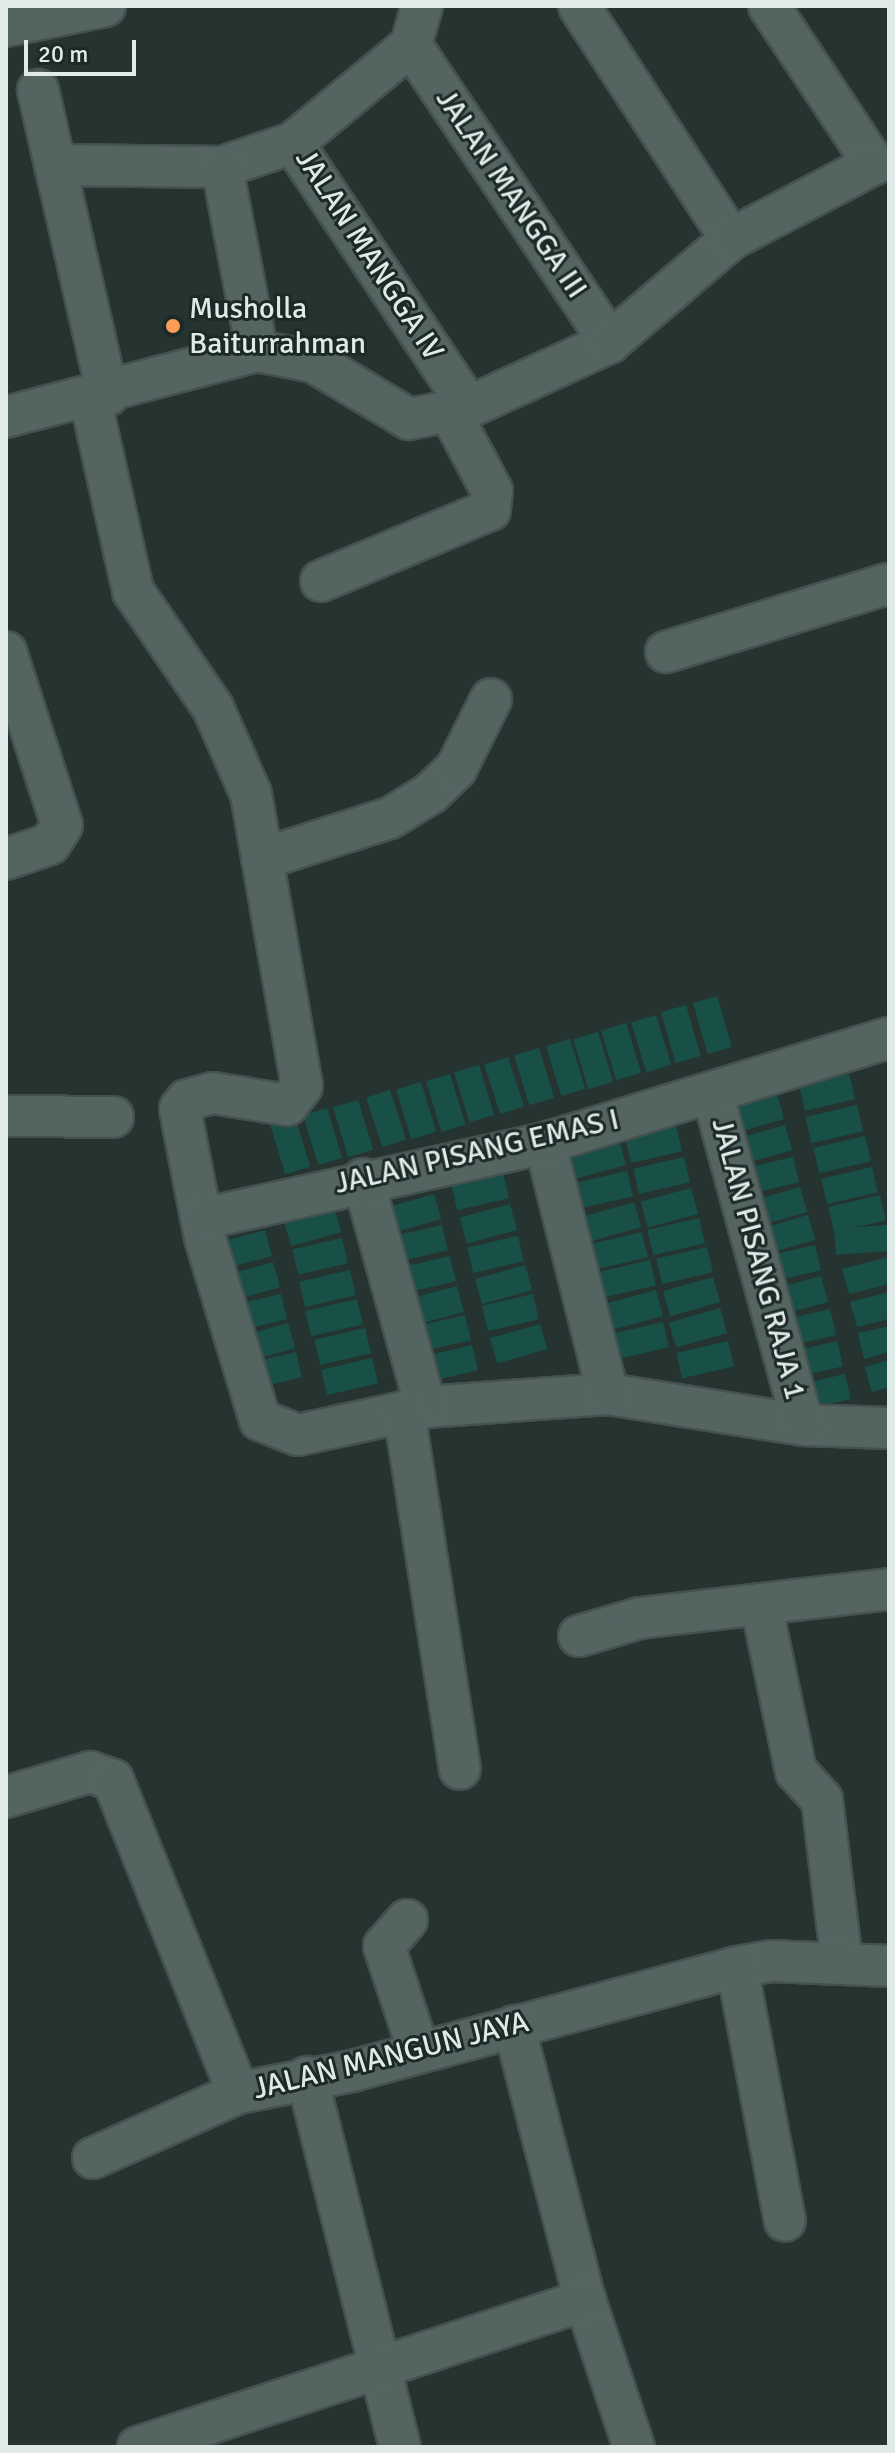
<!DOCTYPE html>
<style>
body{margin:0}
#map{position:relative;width:895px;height:2453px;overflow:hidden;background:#253431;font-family:Signika,sans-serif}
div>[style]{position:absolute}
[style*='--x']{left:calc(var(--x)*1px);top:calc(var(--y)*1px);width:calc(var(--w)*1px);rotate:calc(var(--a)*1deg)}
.building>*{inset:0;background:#185048;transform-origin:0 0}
.roads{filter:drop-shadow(2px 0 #44514f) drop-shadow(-2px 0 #44514f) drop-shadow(0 2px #44514f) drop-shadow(0 -2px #44514f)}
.minor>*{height:40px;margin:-20px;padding:0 20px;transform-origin:20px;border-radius:20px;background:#546461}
.dots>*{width:22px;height:22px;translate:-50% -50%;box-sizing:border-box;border:4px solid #1b2a27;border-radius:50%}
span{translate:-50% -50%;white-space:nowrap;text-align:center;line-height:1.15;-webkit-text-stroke:6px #1b2a27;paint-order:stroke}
.street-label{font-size:30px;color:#e0eae8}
.poi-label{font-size:30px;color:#e0eae8}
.left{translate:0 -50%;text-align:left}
.frame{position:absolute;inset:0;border:8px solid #e0eae8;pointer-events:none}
.scale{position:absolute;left:24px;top:40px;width:112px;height:36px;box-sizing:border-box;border:4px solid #e0eae8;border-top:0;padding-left:10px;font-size:24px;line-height:28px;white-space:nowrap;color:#e0eae8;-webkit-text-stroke:6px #1b2a27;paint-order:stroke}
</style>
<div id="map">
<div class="building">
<i style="left:717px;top:996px;width:53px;height:25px;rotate:74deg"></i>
<i style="left:686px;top:1005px;width:53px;height:26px;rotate:74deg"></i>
<i style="left:656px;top:1015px;width:52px;height:26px;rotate:73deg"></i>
<i style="left:626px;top:1023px;width:52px;height:26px;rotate:73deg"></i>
<i style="left:598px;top:1032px;width:52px;height:26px;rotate:73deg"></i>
<i style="left:570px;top:1039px;width:52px;height:25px;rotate:73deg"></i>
<i style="left:539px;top:1048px;width:52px;height:26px;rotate:73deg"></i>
<i style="left:508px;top:1057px;width:52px;height:25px;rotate:72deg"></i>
<i style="left:479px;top:1065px;width:52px;height:26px;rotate:73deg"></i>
<i style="left:450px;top:1074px;width:53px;height:25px;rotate:73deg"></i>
<i style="left:849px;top:1074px;width:26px;height:51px;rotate:77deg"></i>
<i style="left:421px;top:1082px;width:52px;height:26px;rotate:73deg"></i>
<i style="left:390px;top:1090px;width:52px;height:25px;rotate:72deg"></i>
<i style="left:777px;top:1094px;width:26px;height:51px;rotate:74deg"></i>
<i style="left:358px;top:1100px;width:52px;height:26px;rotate:73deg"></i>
<i style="left:857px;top:1105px;width:27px;height:53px;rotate:77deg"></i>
<i style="left:327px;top:1108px;width:52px;height:25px;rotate:73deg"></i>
<i style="left:295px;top:1117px;width:52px;height:26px;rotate:73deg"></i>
<i style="left:785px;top:1125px;width:26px;height:52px;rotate:74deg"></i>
<i style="left:676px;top:1126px;width:26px;height:52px;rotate:77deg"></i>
<i style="left:865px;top:1136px;width:26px;height:53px;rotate:77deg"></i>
<i style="left:619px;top:1139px;width:27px;height:53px;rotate:75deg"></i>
<i style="left:684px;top:1157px;width:26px;height:52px;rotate:77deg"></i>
<i style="left:793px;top:1157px;width:26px;height:52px;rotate:77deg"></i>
<i style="left:872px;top:1167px;width:26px;height:52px;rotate:77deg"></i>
<i style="left:627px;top:1171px;width:26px;height:52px;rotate:77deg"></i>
<i style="left:503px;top:1173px;width:26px;height:53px;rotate:77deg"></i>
<i style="left:800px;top:1187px;width:26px;height:52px;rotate:74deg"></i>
<i style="left:691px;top:1188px;width:27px;height:52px;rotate:75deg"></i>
<i style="left:434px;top:1194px;width:26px;height:51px;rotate:74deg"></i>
<i style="left:880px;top:1195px;width:26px;height:53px;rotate:77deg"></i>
<i style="left:634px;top:1202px;width:26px;height:52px;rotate:74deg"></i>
<i style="left:510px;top:1204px;width:27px;height:52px;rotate:75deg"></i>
<i style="left:334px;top:1207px;width:26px;height:52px;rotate:74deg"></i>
<i style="left:808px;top:1215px;width:26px;height:53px;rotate:74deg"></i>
<i style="left:699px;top:1218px;width:26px;height:53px;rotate:77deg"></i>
<i style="left:442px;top:1225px;width:26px;height:53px;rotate:77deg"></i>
<i style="left:887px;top:1225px;width:26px;height:53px;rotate:86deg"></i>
<i style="left:265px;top:1230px;width:27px;height:52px;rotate:75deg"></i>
<i style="left:642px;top:1232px;width:26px;height:53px;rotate:77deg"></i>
<i style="left:518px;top:1236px;width:26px;height:52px;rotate:77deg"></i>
<i style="left:342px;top:1238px;width:26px;height:51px;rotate:77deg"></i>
<i style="left:815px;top:1245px;width:26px;height:53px;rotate:77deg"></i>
<i style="left:707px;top:1247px;width:26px;height:52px;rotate:77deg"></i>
<i style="left:450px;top:1256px;width:26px;height:53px;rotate:77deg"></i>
<i style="clip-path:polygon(889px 1257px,889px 1284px,849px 1294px,842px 1269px)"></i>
<i style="left:650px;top:1260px;width:26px;height:53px;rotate:77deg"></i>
<i style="left:273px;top:1262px;width:26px;height:53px;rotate:74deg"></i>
<i style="left:525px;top:1265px;width:26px;height:52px;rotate:74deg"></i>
<i style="left:350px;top:1270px;width:26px;height:52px;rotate:77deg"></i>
<i style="left:821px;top:1276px;width:27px;height:52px;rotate:75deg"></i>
<i style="left:713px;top:1277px;width:26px;height:52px;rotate:74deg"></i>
<i style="left:457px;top:1286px;width:27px;height:53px;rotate:75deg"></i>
<i style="left:656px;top:1290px;width:27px;height:52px;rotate:75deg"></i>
<i style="clip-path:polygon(889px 1292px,889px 1319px,857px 1327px,850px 1302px)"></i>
<i style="left:281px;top:1294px;width:26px;height:51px;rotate:77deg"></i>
<i style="left:533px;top:1294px;width:26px;height:52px;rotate:77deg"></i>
<i style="left:357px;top:1299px;width:26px;height:53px;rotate:77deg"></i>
<i style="left:720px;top:1308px;width:26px;height:53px;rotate:74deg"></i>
<i style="left:830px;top:1309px;width:27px;height:53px;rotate:77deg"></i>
<i style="left:465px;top:1315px;width:26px;height:53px;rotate:77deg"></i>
<i style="left:663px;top:1322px;width:26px;height:52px;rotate:77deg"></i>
<i style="left:288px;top:1323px;width:26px;height:53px;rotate:74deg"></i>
<i style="left:540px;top:1324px;width:26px;height:52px;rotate:74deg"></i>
<i style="clip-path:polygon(889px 1326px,889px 1352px,864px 1359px,858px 1333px)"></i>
<i style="left:365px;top:1328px;width:26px;height:52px;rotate:77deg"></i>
<i style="left:728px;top:1341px;width:26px;height:53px;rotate:77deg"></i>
<i style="left:837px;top:1341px;width:26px;height:52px;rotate:77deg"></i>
<i style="left:472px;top:1345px;width:26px;height:53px;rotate:77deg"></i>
<i style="left:296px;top:1352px;width:26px;height:52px;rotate:77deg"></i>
<i style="left:372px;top:1358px;width:26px;height:52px;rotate:77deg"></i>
<i style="clip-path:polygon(889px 1360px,889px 1387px,872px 1392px,865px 1367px)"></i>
<i style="left:845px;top:1374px;width:26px;height:52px;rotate:77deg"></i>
</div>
<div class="roads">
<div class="minor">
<i style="--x:579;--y:6;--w:278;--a:56.9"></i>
<i style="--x:769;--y:6;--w:190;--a:56.4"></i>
<i style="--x:6;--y:26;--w:101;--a:-11.4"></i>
<i style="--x:411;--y:45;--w:358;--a:56.2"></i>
<i style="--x:38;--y:90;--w:313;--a:77.1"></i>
<i style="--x:293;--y:143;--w:317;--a:56.3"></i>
<i style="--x:55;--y:165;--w:167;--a:0.7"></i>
<i style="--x:222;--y:167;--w:75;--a:-18.7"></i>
<i style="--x:293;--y:143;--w:153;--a:-39.7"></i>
<i style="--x:411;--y:45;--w:41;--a:-74.2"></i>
<i style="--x:222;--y:167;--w:187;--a:79.2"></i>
<i style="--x:90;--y:398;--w:198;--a:77.4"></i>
<i style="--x:133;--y:591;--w:142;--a:55.6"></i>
<i style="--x:213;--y:708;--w:94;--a:66.2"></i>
<i style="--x:251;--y:794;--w:296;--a:80.1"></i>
<i style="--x:302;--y:1086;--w:24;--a:128"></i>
<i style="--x:287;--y:1105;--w:75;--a:-170.8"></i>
<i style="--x:213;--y:1093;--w:27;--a:165"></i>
<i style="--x:187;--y:1100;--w:11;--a:128"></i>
<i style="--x:180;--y:1109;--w:131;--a:79"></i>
<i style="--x:205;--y:1238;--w:190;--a:73.2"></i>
<i style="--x:260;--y:1420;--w:41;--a:21.5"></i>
<i style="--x:298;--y:1435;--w:131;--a:-12.3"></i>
<i style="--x:426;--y:1407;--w:182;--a:-4.1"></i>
<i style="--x:608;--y:1394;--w:197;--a:9"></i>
<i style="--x:803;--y:1425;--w:86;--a:2"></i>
<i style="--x:6;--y:417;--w:260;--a:-14.7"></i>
<i style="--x:257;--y:351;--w:58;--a:10.9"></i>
<i style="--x:314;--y:362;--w:111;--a:31"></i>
<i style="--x:409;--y:419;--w:61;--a:-11.3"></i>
<i style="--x:469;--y:407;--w:155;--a:-24.7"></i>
<i style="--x:610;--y:342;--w:159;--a:-40.4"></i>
<i style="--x:731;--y:239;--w:161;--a:-27.7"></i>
<i style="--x:321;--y:581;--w:183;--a:-22.8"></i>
<i style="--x:490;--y:510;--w:19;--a:-84"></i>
<i style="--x:492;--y:491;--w:89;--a:-118"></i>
<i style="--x:6;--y:652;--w:182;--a:72.1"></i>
<i style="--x:62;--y:825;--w:22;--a:122"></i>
<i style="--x:50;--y:844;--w:46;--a:161.2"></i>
<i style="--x:666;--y:652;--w:231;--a:-17.1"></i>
<i style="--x:262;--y:859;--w:134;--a:-17.8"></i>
<i style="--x:390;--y:818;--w:48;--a:-31.4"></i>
<i style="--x:431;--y:793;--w:35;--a:-44"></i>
<i style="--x:456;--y:769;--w:78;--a:-63.4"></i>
<i style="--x:712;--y:1092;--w:345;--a:74.7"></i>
<i style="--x:6;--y:1116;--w:107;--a:0.5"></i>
<i style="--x:545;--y:1143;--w:259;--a:75.9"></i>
<i style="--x:363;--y:1179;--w:237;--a:74.6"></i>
<i style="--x:202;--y:1219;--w:351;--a:-12.5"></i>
<i style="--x:545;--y:1143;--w:360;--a:-17"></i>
<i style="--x:404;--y:1412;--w:361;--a:81.1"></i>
<i style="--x:761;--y:1604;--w:171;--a:78.2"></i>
<i style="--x:796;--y:1771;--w:39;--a:48"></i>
<i style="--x:822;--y:1800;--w:163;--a:83"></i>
<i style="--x:579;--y:1636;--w:64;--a:-16.4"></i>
<i style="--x:640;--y:1618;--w:251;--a:-6.6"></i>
<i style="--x:6;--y:1797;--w:88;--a:-16.6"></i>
<i style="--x:90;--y:1772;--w:24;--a:19"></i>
<i style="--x:113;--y:1780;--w:337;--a:68.2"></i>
<i style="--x:238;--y:2093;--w:116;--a:-10.9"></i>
<i style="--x:352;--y:2071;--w:399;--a:-15.1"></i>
<i style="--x:737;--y:1967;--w:35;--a:-10"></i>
<i style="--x:771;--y:1961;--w:118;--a:2.4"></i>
<i style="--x:407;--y:1920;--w:35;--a:131"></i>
<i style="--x:384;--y:1946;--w:112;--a:71.7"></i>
<i style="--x:737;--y:1967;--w:258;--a:79.3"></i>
<i style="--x:514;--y:2026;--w:283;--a:75.5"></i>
<i style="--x:585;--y:2300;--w:155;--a:71.6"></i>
<i style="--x:307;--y:2077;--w:382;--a:75.9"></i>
<i style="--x:93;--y:2158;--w:159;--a:-24.1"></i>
<i style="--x:138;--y:2447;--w:471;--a:-18.2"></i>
</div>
</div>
<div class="dots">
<i style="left:173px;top:326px;background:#fd9c56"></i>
</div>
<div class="street-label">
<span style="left:511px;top:194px;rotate:56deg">JALAN MANGGA III</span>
<span style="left:369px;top:255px;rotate:57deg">JALAN MANGGA IV</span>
<span style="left:477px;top:1152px;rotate:-13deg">JALAN PISANG EMAS I</span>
<span style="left:758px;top:1259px;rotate:75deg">JALAN PISANG RAJA 1</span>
<span style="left:391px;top:2056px;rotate:-14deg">JALAN MANGUN JAYA</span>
</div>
<div class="poi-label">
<span class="left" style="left:189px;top:326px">Musholla<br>Baiturrahman</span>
</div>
<div class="frame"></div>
<div class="scale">20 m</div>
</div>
